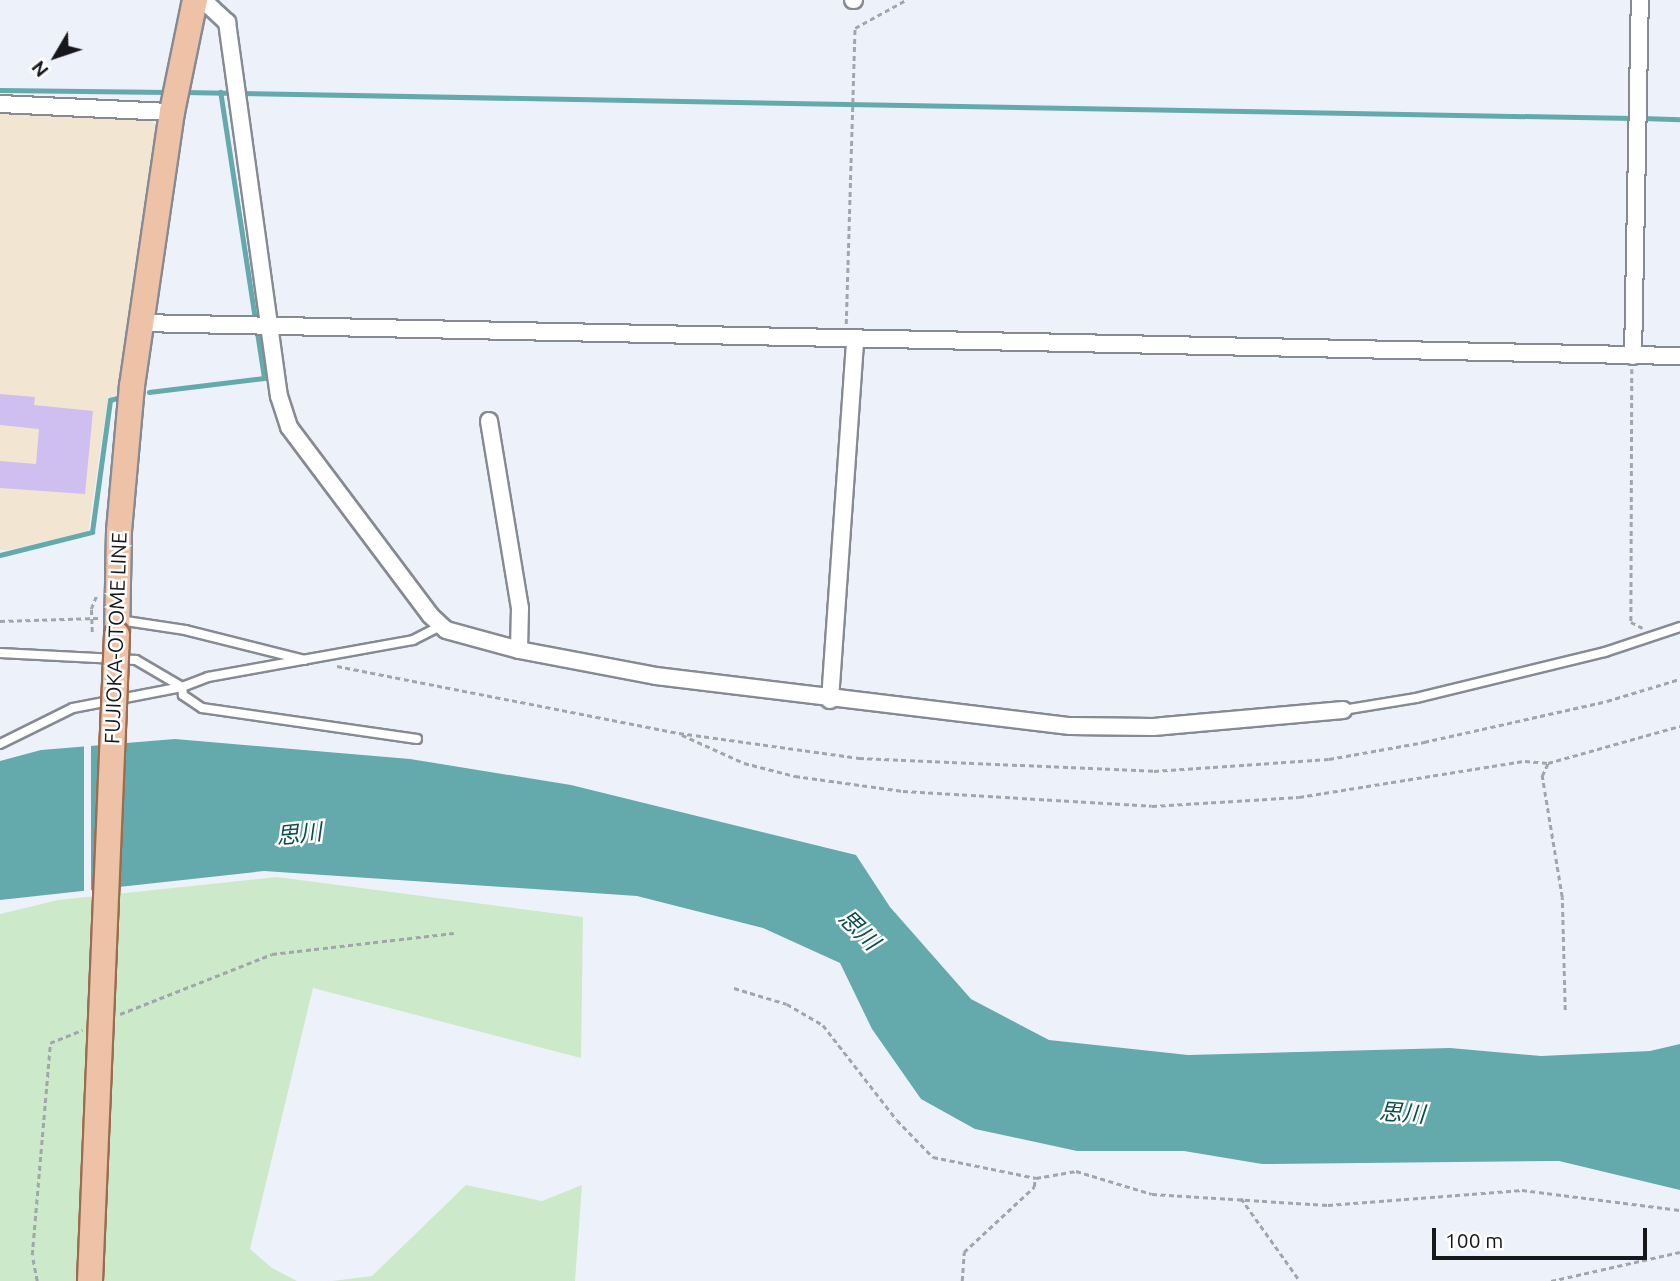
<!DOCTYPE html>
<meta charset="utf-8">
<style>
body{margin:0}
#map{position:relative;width:1680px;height:1281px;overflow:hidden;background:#edf2fa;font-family:Ubuntu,"Noto Sans JP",sans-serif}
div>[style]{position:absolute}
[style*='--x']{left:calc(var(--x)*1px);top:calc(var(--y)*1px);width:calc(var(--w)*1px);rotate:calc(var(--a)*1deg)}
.education>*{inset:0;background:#f2e6d2}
.green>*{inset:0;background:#cceaca}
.water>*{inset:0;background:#64aaac}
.pier>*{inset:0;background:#edf2fa;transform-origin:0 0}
.stream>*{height:4.5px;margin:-2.25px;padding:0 2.25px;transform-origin:2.25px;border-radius:2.25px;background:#64aaac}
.building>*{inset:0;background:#cfbef0}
.path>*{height:2.5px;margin-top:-1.25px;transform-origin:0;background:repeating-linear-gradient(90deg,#a2a6ac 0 5px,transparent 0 8.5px)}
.roads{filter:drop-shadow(2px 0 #868a92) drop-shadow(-2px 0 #868a92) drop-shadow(0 2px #868a92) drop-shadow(0 -2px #868a92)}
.service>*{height:8px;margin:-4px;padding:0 4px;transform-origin:4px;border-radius:4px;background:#fff}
.minor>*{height:16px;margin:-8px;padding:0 8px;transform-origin:8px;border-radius:8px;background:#fff}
.primary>*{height:24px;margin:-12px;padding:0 12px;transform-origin:12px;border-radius:12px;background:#eec2a6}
.bridges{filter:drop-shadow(2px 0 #9b6c4f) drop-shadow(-2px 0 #9b6c4f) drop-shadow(0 2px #9b6c4f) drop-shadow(0 -2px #9b6c4f)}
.primary-bridge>*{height:24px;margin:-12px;padding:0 12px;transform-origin:12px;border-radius:12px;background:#eec2a6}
span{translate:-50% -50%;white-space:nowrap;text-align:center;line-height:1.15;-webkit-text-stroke:5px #fff;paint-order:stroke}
.street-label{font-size:21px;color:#15171a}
.water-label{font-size:23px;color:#0c4d4e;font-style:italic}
.north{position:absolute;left:21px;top:21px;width:70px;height:70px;-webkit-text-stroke:5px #fff;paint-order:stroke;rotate:231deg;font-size:19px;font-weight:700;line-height:28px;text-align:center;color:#15171a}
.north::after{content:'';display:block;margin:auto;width:24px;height:32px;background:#15171a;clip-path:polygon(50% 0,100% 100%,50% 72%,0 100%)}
.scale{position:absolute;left:1432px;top:1228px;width:215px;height:32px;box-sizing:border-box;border:4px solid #15171a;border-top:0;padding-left:9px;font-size:21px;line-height:24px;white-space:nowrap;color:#15171a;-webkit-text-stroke:5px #fff;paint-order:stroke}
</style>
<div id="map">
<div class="education">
<i style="clip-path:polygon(0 112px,152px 121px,159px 128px,117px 395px,108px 398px,88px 533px,8px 550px,0 550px)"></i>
</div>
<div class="green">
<i style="clip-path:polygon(277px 877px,583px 917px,581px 1058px,313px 988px,250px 1249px,272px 1268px,297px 1281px,0 1281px,0 914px,58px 900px)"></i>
<i style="clip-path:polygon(466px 1185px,542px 1201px,582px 1185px,575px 1281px,332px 1281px,372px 1276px)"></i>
</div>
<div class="water">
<i style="clip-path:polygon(175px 739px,410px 759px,571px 785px,856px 855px,890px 907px,971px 999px,1049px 1040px,1188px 1055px,1450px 1048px,1541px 1056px,1650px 1051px,1680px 1044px,1680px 1190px,1559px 1161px,1262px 1164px,1184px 1151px,1077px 1151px,975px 1129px,921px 1099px,872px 1029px,840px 963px,763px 928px,637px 896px,264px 871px,0 900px,0 761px,41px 750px)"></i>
</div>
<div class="pier">
<i style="left:84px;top:743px;width:7px;height:150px"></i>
</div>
<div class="stream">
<i style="--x:0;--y:90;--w:167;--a:0.7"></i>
<i style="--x:183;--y:92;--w:1450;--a:1.03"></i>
<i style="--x:1642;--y:118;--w:38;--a:2"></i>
<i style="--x:149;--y:392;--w:116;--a:-6.9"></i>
<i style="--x:264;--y:378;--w:289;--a:-98.7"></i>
<i style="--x:0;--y:555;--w:95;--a:-14"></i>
<i style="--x:92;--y:532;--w:133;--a:-82.2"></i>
<i style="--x:110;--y:400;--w:7;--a:-16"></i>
</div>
<div class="building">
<i style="clip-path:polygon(0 394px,35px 397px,34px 405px,93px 411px,85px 494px,0 488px,0 461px,36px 464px,39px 429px,0 425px)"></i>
</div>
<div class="path">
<i style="--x:846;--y:324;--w:296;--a:-88.3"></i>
<i style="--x:855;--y:28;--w:58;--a:-28.8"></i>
<i style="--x:1632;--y:369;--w:253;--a:90.2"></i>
<i style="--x:1631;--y:622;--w:13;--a:27"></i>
<i style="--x:0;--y:621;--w:98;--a:-1.8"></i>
<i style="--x:92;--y:632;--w:23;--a:-92"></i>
<i style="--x:91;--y:609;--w:16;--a:-68"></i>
<i style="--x:337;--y:666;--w:349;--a:11.1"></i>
<i style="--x:679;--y:733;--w:182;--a:7.9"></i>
<i style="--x:859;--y:758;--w:295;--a:2.5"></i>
<i style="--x:1154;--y:771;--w:175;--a:-3.9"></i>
<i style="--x:1329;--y:759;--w:97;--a:-10.1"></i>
<i style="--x:1424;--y:742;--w:188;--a:-12.6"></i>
<i style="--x:1607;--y:701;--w:76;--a:-16.8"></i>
<i style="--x:682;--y:735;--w:68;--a:24.3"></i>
<i style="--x:744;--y:763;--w:53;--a:14.3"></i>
<i style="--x:795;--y:776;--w:109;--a:7.9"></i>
<i style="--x:903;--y:791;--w:249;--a:3.4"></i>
<i style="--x:1152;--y:806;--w:147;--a:-3.5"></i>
<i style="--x:1299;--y:797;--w:229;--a:-9.1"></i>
<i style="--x:1525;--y:761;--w:23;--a:5"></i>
<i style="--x:734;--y:988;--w:55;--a:16.8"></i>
<i style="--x:787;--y:1004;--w:42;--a:30.3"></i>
<i style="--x:823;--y:1025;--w:120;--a:52.1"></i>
<i style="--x:897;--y:1120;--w:52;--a:45.8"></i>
<i style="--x:933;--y:1157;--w:105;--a:11.5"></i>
<i style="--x:1036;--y:1178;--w:41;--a:-9.9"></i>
<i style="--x:1076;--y:1171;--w:79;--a:16.8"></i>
<i style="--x:1152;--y:1194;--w:176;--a:3.6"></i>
<i style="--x:1328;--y:1205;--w:195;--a:-4.4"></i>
<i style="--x:1522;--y:1190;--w:159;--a:7.2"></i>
<i style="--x:1565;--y:1010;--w:113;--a:-91.5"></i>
<i style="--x:1562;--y:897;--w:123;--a:-99.4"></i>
<i style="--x:1542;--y:776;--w:14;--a:-65"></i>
<i style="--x:1548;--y:763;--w:137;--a:-15.7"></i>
<i style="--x:120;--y:1014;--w:163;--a:-21.5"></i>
<i style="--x:272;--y:954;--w:183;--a:-6.6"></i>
<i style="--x:1241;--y:1198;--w:102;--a:54.6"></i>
<i style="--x:37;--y:1281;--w:26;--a:-101"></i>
<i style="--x:32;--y:1255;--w:213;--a:-85.1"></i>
<i style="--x:50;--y:1043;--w:35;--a:-22"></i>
<i style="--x:962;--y:1281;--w:29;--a:-86"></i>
<i style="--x:964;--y:1252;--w:96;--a:-42.9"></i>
<i style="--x:1034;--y:1187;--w:8;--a:-83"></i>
<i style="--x:1551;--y:1281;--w:132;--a:-12.7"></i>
</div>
<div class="roads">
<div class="service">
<i style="--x:119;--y:620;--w:67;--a:8.6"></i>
<i style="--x:185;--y:630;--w:123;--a:14.1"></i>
<i style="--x:0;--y:653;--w:136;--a:2.9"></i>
<i style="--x:136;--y:660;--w:53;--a:30.4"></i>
<i style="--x:1343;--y:710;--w:74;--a:-9.3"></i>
<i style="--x:1416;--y:698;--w:195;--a:-13.7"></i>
<i style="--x:1605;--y:652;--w:79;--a:-18.4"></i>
<i style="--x:417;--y:739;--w:217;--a:-171.8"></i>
<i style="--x:202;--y:708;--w:23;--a:-146"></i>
<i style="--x:183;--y:695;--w:8;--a:-97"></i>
<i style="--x:182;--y:687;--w:28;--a:-21"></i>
<i style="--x:208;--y:677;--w:208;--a:-10.2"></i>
<i style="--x:413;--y:640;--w:30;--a:-27"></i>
<i style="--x:0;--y:744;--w:81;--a:-26.3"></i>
<i style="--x:73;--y:708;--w:111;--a:-10.9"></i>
</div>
<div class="minor">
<i style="--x:203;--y:0;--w:33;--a:43"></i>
<i style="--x:227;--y:22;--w:378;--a:82.1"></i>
<i style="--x:279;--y:396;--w:33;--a:72"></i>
<i style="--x:289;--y:427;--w:235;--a:53.1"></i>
<i style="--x:430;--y:615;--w:22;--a:43"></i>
<i style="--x:446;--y:630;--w:76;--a:15.3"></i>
<i style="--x:519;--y:650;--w:139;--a:10.7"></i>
<i style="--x:656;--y:676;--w:417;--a:6.9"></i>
<i style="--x:1070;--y:726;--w:83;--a:0.7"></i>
<i style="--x:1153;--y:727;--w:191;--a:-5.1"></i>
<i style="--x:853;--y:0;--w:1;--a:0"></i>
<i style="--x:0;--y:104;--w:172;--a:2.7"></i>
<i style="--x:140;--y:323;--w:1540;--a:1.23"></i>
<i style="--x:1633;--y:356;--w:356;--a:-88.9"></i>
<i style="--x:489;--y:421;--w:190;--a:80.6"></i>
<i style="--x:520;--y:608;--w:42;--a:91.4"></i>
<i style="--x:830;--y:700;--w:361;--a:-86"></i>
</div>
<div class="primary">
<i style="--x:117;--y:635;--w:104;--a:-88.9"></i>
<i style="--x:119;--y:531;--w:146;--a:-84.9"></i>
<i style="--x:132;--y:386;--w:277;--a:-81.7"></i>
<i style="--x:172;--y:112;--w:114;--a:-78.4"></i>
</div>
</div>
<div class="bridges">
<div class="primary-bridge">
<i style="--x:90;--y:1281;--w:647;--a:-87.61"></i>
</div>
</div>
<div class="street-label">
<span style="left:115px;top:638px;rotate:-88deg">FUJIOKA-OTOME LINE</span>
</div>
<div class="water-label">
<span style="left:299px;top:834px;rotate:-6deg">思川</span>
<span style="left:859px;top:930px;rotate:44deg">思川</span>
<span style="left:1402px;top:1113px;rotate:4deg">思川</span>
</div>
<div class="north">N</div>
<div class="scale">100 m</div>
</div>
